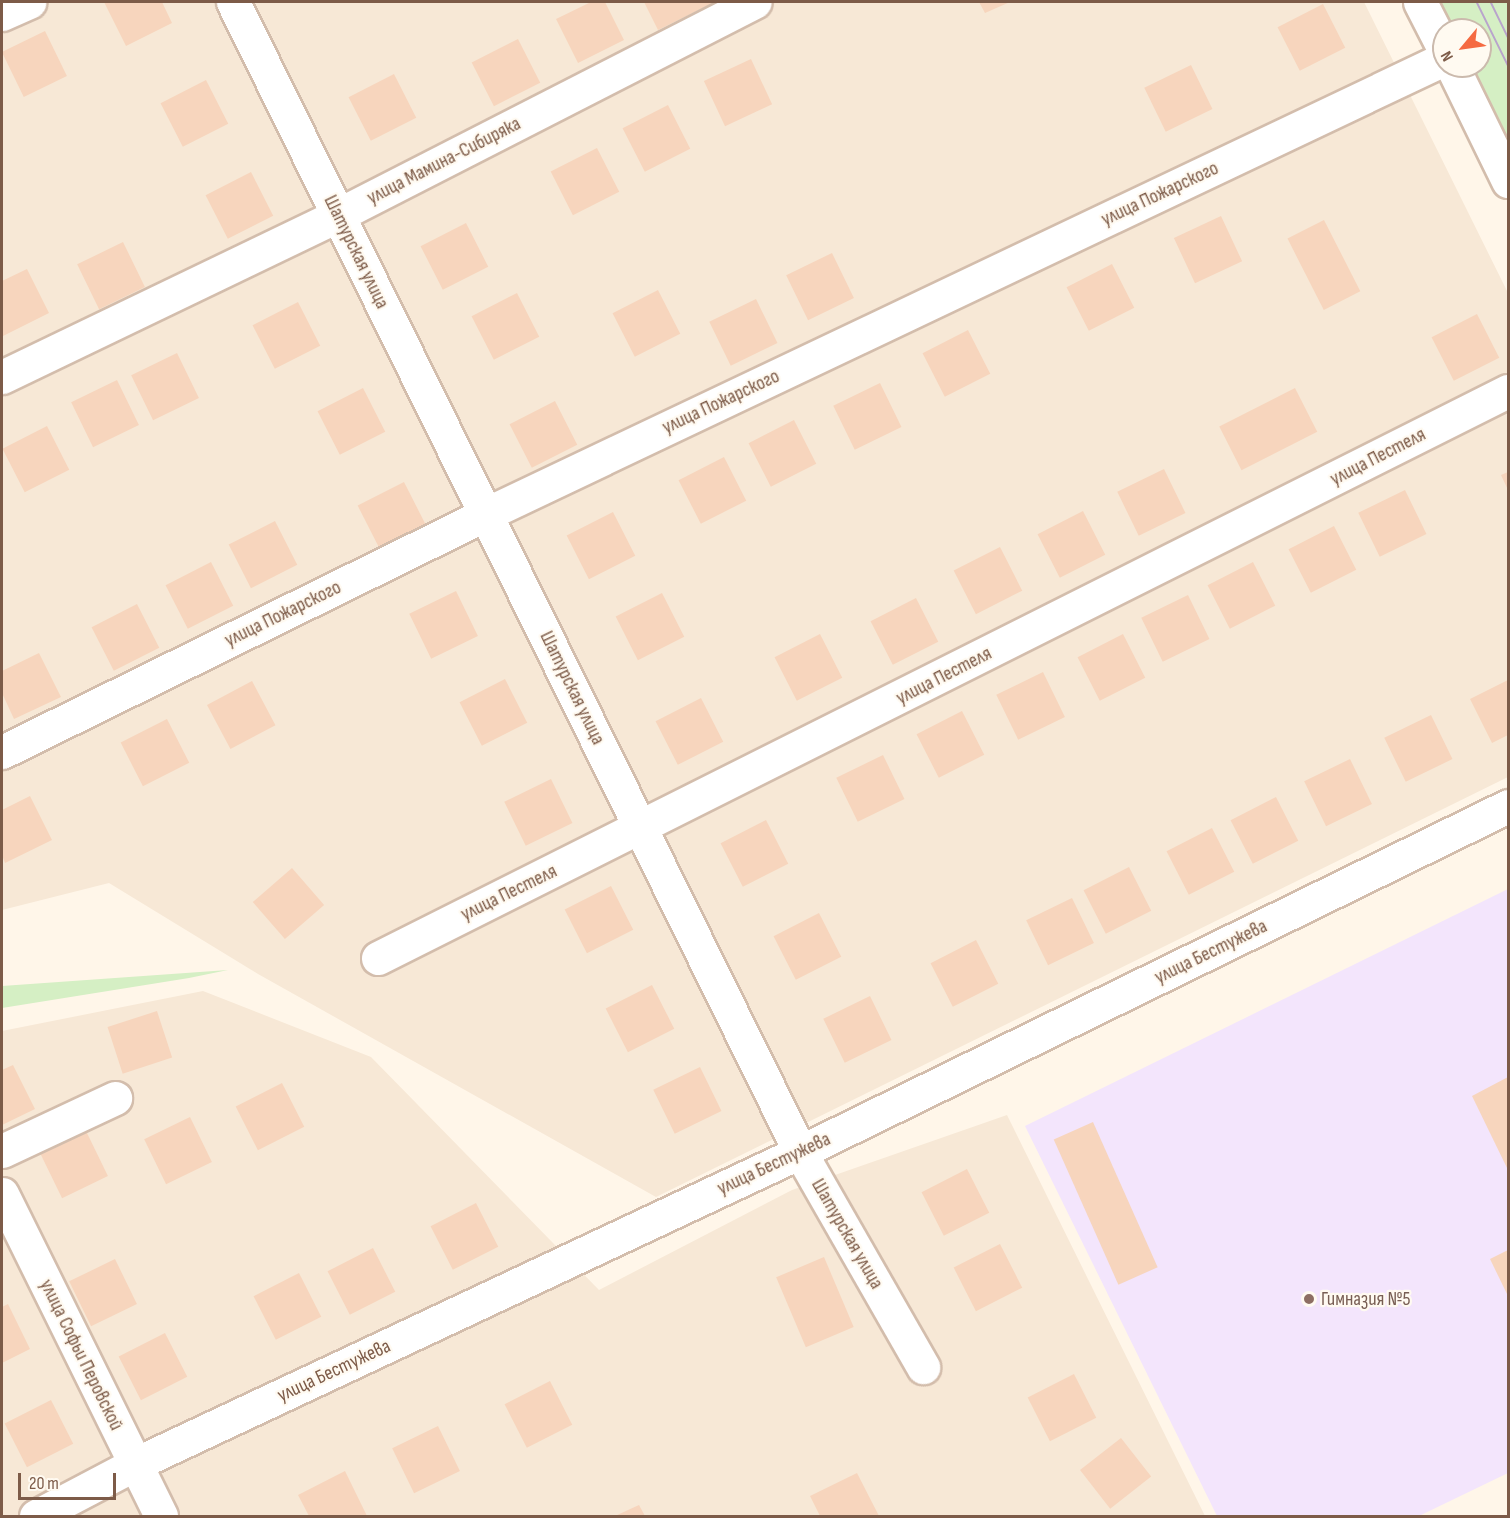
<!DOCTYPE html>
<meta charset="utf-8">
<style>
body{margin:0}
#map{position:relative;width:1510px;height:1518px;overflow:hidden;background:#fff6e9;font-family:"Sofia Sans Condensed",sans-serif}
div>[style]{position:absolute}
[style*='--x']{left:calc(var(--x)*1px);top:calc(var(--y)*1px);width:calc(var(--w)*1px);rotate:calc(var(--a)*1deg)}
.residential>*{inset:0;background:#f7e8d6}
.education>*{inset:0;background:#f3e5fc}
.green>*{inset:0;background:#d5efc4}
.building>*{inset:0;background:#f7d5bd;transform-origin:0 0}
.roads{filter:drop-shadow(2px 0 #d3bdac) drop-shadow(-2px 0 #d3bdac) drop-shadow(0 2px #d3bdac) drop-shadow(0 -2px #d3bdac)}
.minor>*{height:33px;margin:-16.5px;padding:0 16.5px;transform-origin:16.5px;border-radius:16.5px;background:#fff}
.secondary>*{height:33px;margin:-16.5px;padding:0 16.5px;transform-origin:16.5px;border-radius:16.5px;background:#fff}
.tram>*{height:1.5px;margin:-0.75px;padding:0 0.75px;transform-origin:0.75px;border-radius:0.75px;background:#b9a4cc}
.dots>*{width:16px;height:16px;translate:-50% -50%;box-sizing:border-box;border:3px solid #fffaf1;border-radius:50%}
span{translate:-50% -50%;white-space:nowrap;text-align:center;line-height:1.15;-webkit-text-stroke:4.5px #fffaf1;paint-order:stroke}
.street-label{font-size:20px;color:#7d5b48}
.education-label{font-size:20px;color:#785e54}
.left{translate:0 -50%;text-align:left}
.frame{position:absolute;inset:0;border:3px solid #7d5b48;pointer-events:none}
.north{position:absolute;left:1432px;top:18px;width:60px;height:60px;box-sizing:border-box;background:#fffaf1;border:2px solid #cbbaad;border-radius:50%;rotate:241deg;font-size:16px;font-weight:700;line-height:24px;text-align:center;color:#7d5b48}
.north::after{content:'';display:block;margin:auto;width:21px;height:27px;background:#f56a41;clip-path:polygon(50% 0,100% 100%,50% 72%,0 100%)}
.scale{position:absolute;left:18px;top:1473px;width:98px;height:27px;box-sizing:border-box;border:3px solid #7d5b48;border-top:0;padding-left:8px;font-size:18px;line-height:21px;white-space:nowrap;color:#7d5b48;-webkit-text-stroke:4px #fffaf1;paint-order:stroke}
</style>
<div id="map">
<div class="residential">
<i style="clip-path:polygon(2px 2px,1364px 2px,1508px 293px,1508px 777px,656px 1197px,258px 974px,109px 883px,2px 910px)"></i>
<i style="clip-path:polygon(203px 991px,371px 1057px,599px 1290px,792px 1190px,1007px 1115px,1205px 1516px,2px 1516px,2px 1031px)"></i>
</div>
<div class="education">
<i style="clip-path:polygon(1508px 889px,1508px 1473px,1419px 1516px,1217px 1516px,1025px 1126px)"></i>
</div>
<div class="green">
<i style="clip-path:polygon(1433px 2px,1508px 2px,1508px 154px,1465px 66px,1480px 66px,1480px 30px,1447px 30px)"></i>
<i style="clip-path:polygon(228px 970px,189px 978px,2px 1008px,2px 986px)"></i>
</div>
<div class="building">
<i style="clip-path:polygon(104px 2px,162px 2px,172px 23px,126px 46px)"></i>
<i style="clip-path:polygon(591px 2px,605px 2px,624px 40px,578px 63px,556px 19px)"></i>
<i style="clip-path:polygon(644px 2px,715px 2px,658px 30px)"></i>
<i style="clip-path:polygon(979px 2px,1010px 2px,985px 13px)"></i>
<i style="left:1323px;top:4px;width:49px;height:51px;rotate:63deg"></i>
<i style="left:45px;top:31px;width:50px;height:48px;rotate:64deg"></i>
<i style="left:518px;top:39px;width:49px;height:52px;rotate:63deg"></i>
<i style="left:751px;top:59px;width:50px;height:52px;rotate:65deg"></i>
<i style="left:1191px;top:65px;width:49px;height:52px;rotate:64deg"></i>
<i style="left:394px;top:74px;width:49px;height:51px;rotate:63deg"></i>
<i style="left:206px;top:80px;width:49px;height:51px;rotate:63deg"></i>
<i style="left:668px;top:105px;width:49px;height:51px;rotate:63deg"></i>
<i style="left:597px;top:148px;width:49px;height:52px;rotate:63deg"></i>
<i style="left:251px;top:172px;width:49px;height:51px;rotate:63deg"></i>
<i style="left:1221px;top:216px;width:50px;height:52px;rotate:65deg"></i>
<i style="left:1324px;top:220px;width:80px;height:41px;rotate:63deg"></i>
<i style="left:466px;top:223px;width:49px;height:51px;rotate:63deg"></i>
<i style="left:123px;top:242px;width:50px;height:51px;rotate:64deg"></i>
<i style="left:832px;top:253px;width:50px;height:51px;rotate:64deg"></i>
<i style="left:1112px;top:264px;width:49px;height:51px;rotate:63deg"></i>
<i style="clip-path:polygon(27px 269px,49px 313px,3px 336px,2px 281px)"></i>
<i style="left:658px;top:290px;width:49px;height:51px;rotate:63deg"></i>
<i style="left:517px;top:293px;width:49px;height:51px;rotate:63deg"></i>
<i style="left:756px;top:299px;width:49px;height:52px;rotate:64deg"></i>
<i style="left:298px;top:302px;width:49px;height:51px;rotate:63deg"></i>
<i style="left:1477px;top:314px;width:49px;height:51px;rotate:63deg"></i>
<i style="left:968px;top:330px;width:49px;height:51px;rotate:63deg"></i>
<i style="left:177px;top:353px;width:50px;height:51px;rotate:64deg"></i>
<i style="left:117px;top:380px;width:50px;height:51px;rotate:64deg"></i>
<i style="left:880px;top:383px;width:49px;height:52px;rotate:64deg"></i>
<i style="left:363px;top:388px;width:49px;height:51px;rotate:63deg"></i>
<i style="left:1295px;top:388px;width:49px;height:85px;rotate:63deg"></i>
<i style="left:555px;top:401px;width:49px;height:51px;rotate:63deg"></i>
<i style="left:794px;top:420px;width:49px;height:51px;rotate:63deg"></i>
<i style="left:47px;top:426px;width:49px;height:50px;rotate:63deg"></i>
<i style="left:724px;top:457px;width:49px;height:51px;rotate:63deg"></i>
<i style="left:1164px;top:469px;width:49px;height:52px;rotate:64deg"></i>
<i style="clip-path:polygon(1508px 472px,1508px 490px,1501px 475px)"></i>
<i style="left:404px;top:482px;width:49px;height:52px;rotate:63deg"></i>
<i style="left:1405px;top:490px;width:49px;height:52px;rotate:64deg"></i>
<i style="left:1083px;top:511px;width:49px;height:51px;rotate:63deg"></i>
<i style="left:613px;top:512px;width:49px;height:52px;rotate:63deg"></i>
<i style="left:275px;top:521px;width:49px;height:52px;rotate:63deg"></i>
<i style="left:1334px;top:526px;width:49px;height:51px;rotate:63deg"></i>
<i style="left:1000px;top:547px;width:49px;height:52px;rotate:63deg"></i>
<i style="left:211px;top:562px;width:49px;height:51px;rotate:63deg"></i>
<i style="left:1253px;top:562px;width:49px;height:51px;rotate:63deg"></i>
<i style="left:456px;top:591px;width:50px;height:52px;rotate:64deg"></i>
<i style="left:662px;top:593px;width:49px;height:52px;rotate:63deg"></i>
<i style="left:1188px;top:595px;width:49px;height:52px;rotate:64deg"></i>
<i style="left:916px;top:598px;width:49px;height:51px;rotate:63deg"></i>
<i style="left:137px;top:604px;width:49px;height:51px;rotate:63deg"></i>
<i style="left:820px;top:634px;width:49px;height:51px;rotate:63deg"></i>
<i style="left:1123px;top:634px;width:49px;height:51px;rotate:63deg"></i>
<i style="clip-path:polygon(39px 653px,61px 697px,14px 719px,2px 693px,2px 671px)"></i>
<i style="left:1043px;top:672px;width:50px;height:52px;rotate:64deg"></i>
<i style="left:505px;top:679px;width:49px;height:51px;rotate:63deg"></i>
<i style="clip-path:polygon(1508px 680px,1508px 735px,1492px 743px,1470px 699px)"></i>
<i style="left:252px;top:681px;width:50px;height:51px;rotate:62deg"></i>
<i style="left:701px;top:698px;width:49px;height:51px;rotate:63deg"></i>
<i style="left:962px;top:711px;width:49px;height:51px;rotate:63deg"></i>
<i style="left:1431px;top:715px;width:49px;height:52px;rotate:64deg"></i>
<i style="left:167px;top:719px;width:49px;height:52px;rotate:63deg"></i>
<i style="left:883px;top:755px;width:49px;height:52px;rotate:64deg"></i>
<i style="left:1350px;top:759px;width:50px;height:51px;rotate:64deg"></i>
<i style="left:551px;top:779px;width:49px;height:52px;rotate:64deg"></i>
<i style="clip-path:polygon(30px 796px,52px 840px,5px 863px,2px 855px,2px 810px)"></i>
<i style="left:1276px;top:797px;width:49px;height:51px;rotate:63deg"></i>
<i style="left:766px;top:820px;width:49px;height:51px;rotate:63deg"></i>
<i style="left:1212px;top:828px;width:49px;height:51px;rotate:63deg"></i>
<i style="left:1129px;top:867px;width:49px;height:51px;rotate:63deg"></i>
<i style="left:292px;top:868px;width:49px;height:52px;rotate:49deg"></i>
<i style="left:611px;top:886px;width:49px;height:52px;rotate:63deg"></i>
<i style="left:1072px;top:898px;width:50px;height:51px;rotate:64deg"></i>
<i style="left:819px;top:913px;width:49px;height:51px;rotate:63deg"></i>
<i style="left:976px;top:940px;width:49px;height:51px;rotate:63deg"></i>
<i style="left:652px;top:985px;width:49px;height:52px;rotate:63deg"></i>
<i style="left:870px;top:996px;width:49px;height:52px;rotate:64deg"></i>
<i style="left:157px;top:1011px;width:49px;height:52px;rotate:72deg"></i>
<i style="clip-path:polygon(13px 1065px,35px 1109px,2px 1125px,2px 1070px)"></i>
<i style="left:700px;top:1067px;width:49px;height:52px;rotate:64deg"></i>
<i style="clip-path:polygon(1508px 1077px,1508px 1170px,1472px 1096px)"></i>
<i style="left:282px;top:1083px;width:49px;height:52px;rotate:63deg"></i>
<i style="left:190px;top:1117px;width:50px;height:51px;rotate:64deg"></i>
<i style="left:1093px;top:1122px;width:159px;height:43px;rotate:66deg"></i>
<i style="left:86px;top:1131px;width:50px;height:51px;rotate:64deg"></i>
<i style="left:967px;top:1169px;width:49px;height:51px;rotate:63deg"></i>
<i style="left:476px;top:1203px;width:49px;height:51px;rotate:63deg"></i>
<i style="left:1000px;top:1244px;width:49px;height:52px;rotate:63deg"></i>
<i style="left:373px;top:1248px;width:49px;height:51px;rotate:63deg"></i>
<i style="clip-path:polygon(1508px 1250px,1508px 1296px,1490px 1259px)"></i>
<i style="left:824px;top:1257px;width:76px;height:52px;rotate:67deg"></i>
<i style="left:115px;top:1259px;width:50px;height:51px;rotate:64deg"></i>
<i style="left:299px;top:1273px;width:49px;height:51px;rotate:63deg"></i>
<i style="clip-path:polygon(8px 1304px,30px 1349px,2px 1363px,2px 1307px)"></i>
<i style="left:165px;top:1333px;width:49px;height:52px;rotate:63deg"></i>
<i style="left:1074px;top:1374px;width:49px;height:52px;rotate:63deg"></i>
<i style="left:550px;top:1381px;width:49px;height:51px;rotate:63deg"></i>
<i style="left:51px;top:1400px;width:49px;height:52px;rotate:63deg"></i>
<i style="left:438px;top:1426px;width:50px;height:51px;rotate:64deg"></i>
<i style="left:1121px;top:1438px;width:49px;height:52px;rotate:52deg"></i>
<i style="clip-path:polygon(345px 1471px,367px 1516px,309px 1516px,298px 1495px)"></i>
<i style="clip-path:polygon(857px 1473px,879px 1516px,820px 1516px,810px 1496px)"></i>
<i style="clip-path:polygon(639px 1505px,645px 1516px,615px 1516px)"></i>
</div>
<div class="roads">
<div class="minor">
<i style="--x:233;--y:2;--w:1282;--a:63.75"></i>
<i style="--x:800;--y:1152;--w:248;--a:60.2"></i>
<i style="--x:2;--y:14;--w:30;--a:-24"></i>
<i style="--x:2;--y:377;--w:373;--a:-25.7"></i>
<i style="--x:338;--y:215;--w:468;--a:-27.1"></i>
<i style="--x:2;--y:752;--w:539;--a:-26.18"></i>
<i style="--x:486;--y:514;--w:1061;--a:-25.41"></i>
<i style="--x:378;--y:958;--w:1264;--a:-26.65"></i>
<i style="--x:2;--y:1151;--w:125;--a:-25.1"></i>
<i style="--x:2;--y:1194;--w:359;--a:63.7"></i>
<i style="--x:36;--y:1516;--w:112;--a:-27.7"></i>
<i style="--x:135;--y:1464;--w:735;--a:-25.13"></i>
<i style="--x:800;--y:1152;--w:788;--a:-26.04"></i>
</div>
<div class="secondary">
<i style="--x:1420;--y:2;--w:53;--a:62.9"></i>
<i style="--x:1452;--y:66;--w:128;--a:64"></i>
</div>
</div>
<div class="tram">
<i style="--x:1477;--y:2;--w:70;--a:63.8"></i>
<i style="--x:1491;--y:2;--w:39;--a:64"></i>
</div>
<div class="dots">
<i style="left:1309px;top:1299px;background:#8d6e63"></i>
</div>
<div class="street-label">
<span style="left:444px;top:161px;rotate:-27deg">улица Мамина-Сибиряка</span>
<span style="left:1160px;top:194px;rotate:-25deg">улица Пожарского</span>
<span style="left:356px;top:252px;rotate:64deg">Шатурская улица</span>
<span style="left:721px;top:402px;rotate:-25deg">улица Пожарского</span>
<span style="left:1378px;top:457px;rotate:-27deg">улица Пестеля</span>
<span style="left:283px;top:614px;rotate:-26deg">улица Пожарского</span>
<span style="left:944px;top:676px;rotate:-27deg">улица Пестеля</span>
<span style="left:572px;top:688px;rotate:64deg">Шатурская улица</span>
<span style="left:509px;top:893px;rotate:-26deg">улица Пестеля</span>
<span style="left:1211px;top:952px;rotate:-26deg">улица Бестужева</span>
<span style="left:774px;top:1164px;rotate:-25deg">улица Бестужева</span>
<span style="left:847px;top:1234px;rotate:60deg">Шатурская улица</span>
<span style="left:81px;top:1355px;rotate:64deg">улица Софьи Перовской</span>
<span style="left:334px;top:1371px;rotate:-25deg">улица Бестужева</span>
</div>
<div class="education-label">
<span class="left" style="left:1321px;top:1299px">Гимназия №5</span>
</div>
<div class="frame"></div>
<div class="north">N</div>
<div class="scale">20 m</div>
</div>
